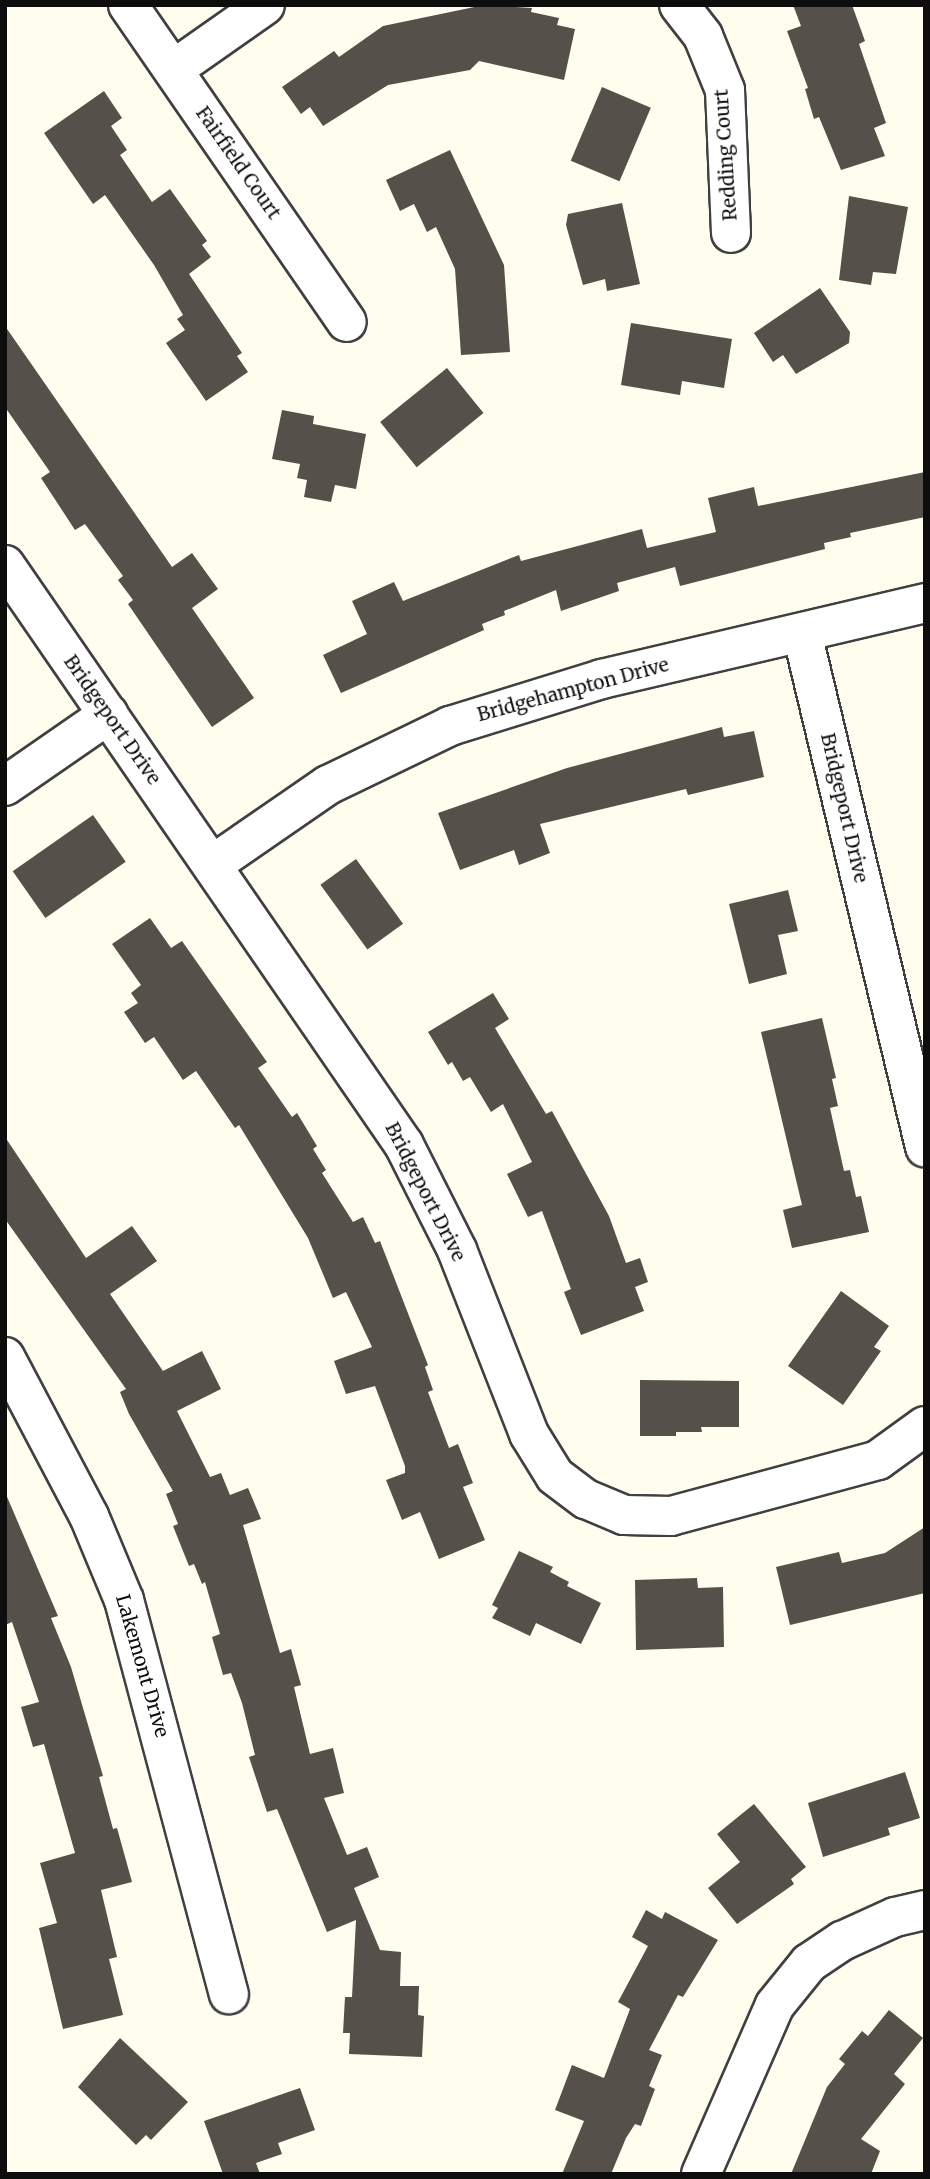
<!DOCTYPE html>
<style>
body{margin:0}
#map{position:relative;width:930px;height:2179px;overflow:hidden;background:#fefdee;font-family:Merriweather,serif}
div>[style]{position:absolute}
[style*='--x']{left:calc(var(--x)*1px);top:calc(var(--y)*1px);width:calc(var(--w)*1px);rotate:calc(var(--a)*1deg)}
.building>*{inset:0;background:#55504a;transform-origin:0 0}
.roads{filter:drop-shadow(2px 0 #404040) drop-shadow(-2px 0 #404040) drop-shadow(0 2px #404040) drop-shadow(0 -2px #404040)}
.minor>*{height:38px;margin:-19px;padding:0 19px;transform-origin:19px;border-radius:19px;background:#fff}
span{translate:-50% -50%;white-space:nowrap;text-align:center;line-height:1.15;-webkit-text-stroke:7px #fff;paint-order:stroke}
.street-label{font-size:19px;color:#0d0d0d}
.frame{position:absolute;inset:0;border:7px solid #0d0d0d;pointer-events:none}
</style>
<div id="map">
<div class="building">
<i style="clip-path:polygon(484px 5px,532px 8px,531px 12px,559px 18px,557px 25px,575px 29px,564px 80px,479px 61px,470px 70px,388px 85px,323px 126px,310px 107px,301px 114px,282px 87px,334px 51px,339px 57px,383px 26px)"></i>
<i style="clip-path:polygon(793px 5px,852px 5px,865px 41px,859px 44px,886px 123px,874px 128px,885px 156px,841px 170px,819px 117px,814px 119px,805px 89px,808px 88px,787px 31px,801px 26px)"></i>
<i style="left:602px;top:87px;width:53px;height:80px;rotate:23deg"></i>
<i style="clip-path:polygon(104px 91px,122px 118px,111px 126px,127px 150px,120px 155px,152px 202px,170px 189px,207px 241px,202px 245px,211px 257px,189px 274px,242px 353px,237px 356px,248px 372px,206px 401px,166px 343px,185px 330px,177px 319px,183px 315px,154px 265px,105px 195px,93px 204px,44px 133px)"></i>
<i style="clip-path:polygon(450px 150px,504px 265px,510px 352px,461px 355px,455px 269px,436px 227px,427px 232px,414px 204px,400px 211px,386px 180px)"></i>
<i style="clip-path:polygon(849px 196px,908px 207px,896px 274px,873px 272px,871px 285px,839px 280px)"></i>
<i style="clip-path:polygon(622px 203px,640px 284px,607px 291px,605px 279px,583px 285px,566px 225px,568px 214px)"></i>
<i style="clip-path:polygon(820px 288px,850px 332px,849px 343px,796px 374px,783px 355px,773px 362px,754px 333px)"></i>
<i style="clip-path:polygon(631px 323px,732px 339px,724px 388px,682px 381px,680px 395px,621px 385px)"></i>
<i style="clip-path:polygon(5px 326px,172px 567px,192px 553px,218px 589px,192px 608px,254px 698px,212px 727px,128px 604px,133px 600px,118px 580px,123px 576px,85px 524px,75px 530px,41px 478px,50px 472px,5px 407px)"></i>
<i style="left:447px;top:368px;width:58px;height:86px;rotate:51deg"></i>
<i style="clip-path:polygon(282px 410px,314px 416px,313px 424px,366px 434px,356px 489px,335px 485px,331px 502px,304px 497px,307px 480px,297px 478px,300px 464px,272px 459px)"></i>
<i style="clip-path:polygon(925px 472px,925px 517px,850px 533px,851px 537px,824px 543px,825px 549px,680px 586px,675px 567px,617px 583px,619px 591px,561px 611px,556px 590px,504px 611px,505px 615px,482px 624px,484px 630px,341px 693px,323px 655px,367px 634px,352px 601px,394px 582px,403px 601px,519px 555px,521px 561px,642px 529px,647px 548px,716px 532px,708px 498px,754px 487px,758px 506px)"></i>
<i style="clip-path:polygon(722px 727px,724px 737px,754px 731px,764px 777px,688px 795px,686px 789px,540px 824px,550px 853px,519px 865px,514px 850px,460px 870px,438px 813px,567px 768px)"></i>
<i style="left:93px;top:815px;width:57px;height:98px;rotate:55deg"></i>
<i style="left:356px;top:859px;width:80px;height:44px;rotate:54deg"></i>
<i style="clip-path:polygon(788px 890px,798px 931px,778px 935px,787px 974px,749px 984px,729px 904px)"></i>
<i style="clip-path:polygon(150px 918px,171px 948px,182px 941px,267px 1062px,258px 1068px,292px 1117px,297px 1113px,317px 1146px,313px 1149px,326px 1170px,322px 1173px,353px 1222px,363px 1217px,375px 1243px,380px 1241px,428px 1365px,425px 1367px,433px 1390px,428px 1392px,449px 1448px,458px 1444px,473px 1483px,463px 1487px,485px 1540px,439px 1559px,420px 1512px,402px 1520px,386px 1480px,405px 1473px,405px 1466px,375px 1386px,346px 1394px,334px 1361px,372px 1347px,346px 1292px,333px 1298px,308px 1238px,239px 1125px,235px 1128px,196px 1071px,183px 1080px,154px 1037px,145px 1043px,124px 1012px,138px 1003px,131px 993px,141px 985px,112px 944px)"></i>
<i style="clip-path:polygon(493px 993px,509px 1019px,495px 1028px,546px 1114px,552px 1111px,609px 1216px,626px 1263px,640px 1258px,648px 1282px,635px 1287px,644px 1311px,581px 1335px,564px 1292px,571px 1289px,542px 1211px,528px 1217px,507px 1174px,532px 1162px,503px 1104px,491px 1112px,470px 1077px,463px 1081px,452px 1062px,448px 1065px,428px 1032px)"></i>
<i style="clip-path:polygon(822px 1018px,836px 1078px,832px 1079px,838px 1106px,830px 1108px,844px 1171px,850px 1170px,856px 1197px,861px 1196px,869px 1232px,792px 1248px,783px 1210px,802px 1205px,761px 1032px)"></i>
<i style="clip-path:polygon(5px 1137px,86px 1258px,132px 1226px,157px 1261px,110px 1294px,163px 1371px,202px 1351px,221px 1389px,177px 1411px,210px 1477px,221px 1473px,230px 1495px,248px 1488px,261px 1519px,243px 1525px,280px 1653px,291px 1649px,301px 1685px,294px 1687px,310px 1754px,333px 1748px,344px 1793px,324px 1798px,347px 1855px,367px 1847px,379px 1877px,354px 1888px,380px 1950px,401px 1952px,400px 1986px,419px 1986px,418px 2015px,424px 2016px,422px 2057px,349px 2054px,350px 2033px,343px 2033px,345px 1997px,352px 1997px,356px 1920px,327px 1932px,277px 1809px,267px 1812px,249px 1757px,255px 1755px,242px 1703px,231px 1673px,223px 1675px,212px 1637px,220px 1634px,205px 1582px,202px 1584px,194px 1564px,189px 1566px,173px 1526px,178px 1524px,166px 1494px,173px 1491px,129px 1414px,120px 1392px,126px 1389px,5px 1219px)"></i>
<i style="clip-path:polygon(841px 1291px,889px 1326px,874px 1347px,881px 1351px,843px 1405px,788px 1366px)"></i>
<i style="clip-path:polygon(640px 1380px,739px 1381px,739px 1427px,701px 1427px,702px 1432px,676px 1432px,676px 1436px,640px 1436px)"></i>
<i style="clip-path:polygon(5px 1492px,58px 1616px,51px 1618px,71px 1667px,103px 1776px,99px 1777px,113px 1829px,117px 1828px,132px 1882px,101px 1890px,117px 1957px,109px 1959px,123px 2015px,63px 2029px,39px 1928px,57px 1923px,40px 1863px,75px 1853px,44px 1744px,33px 1747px,21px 1707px,39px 1702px,12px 1622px,5px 1625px)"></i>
<i style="clip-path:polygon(925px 1527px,925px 1593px,790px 1625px,776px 1567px,839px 1552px,842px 1563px,885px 1553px)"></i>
<i style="clip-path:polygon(519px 1551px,553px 1567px,550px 1572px,569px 1582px,567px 1586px,601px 1603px,581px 1644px,536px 1623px,530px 1636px,492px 1618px,498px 1608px,492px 1605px)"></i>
<i style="clip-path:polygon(697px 1578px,698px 1588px,723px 1587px,724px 1647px,636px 1650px,635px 1580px)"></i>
<i style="clip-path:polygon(905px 1772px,920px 1818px,888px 1828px,890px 1835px,823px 1857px,808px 1803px)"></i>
<i style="clip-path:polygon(754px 1804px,806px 1867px,791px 1879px,794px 1884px,737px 1924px,708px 1888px,740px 1862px,717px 1834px)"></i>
<i style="clip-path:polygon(646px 1910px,662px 1919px,665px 1912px,718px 1940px,683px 1997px,678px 1995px,649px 2050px,662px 2055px,649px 2086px,655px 2089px,641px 2126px,635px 2124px,626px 2138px,611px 2174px,562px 2174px,584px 2121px,555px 2110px,572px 2065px,604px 2078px,630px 2009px,618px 2002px,648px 1946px,632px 1937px)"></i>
<i style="clip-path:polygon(889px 2010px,923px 2038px,894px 2074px,905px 2084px,861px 2139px,880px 2151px,871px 2174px,791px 2174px,827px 2087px,845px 2064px,839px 2059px,862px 2031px,868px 2036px)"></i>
<i style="clip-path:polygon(120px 2038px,188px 2102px,151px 2140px,146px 2135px,136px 2145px,78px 2087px)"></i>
<i style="clip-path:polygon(300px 2088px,315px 2130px,278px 2143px,282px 2154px,256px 2163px,260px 2174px,223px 2174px,204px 2121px)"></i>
</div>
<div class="roads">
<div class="minor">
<i style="--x:128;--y:5;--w:385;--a:55.4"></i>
<i style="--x:679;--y:5;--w:39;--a:52"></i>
<i style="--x:703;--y:36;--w:58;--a:67.8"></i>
<i style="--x:725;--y:90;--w:143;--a:87.6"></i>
<i style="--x:174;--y:69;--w:111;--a:-35.1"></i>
<i style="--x:5;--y:565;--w:704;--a:55.47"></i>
<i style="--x:404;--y:1145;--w:118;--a:63.2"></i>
<i style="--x:457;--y:1250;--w:198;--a:68.6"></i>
<i style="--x:529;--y:1434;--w:49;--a:58.2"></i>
<i style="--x:555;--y:1476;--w:39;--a:37"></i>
<i style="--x:586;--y:1499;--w:41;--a:22.8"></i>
<i style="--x:624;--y:1515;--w:47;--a:1.2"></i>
<i style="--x:671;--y:1516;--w:214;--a:-15.1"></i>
<i style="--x:878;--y:1460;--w:58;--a:-35.9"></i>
<i style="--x:802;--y:633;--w:529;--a:76.54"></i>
<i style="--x:5;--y:786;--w:126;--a:-34.7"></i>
<i style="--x:212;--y:865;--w:141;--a:-34.6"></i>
<i style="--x:328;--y:785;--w:136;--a:-25.8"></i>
<i style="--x:450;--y:726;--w:159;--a:-17.2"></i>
<i style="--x:602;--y:679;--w:332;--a:-13.2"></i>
<i style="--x:5;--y:1357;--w:180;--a:62.2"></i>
<i style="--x:89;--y:1516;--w:91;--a:67.4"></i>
<i style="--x:124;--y:1600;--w:408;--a:75.1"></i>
<i style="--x:701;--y:2174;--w:184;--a:-66.4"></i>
<i style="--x:775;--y:2005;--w:54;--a:-51"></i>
<i style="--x:809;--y:1963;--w:40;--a:-34"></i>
<i style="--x:842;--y:1941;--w:58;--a:-24.4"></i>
<i style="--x:895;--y:1917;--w:31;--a:-13"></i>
</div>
</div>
<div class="street-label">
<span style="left:726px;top:155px;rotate:-94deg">Redding Court</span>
<span style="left:238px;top:163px;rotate:55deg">Fairfield Court</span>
<span style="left:573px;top:690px;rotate:-15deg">Bridgehampton Drive</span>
<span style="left:112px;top:720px;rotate:55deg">Bridgeport Drive</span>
<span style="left:844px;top:808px;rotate:77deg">Bridgeport Drive</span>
<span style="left:425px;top:1192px;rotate:63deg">Bridgeport Drive</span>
<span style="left:142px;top:1666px;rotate:74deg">Lakemont Drive</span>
</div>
<div class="frame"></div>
</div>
